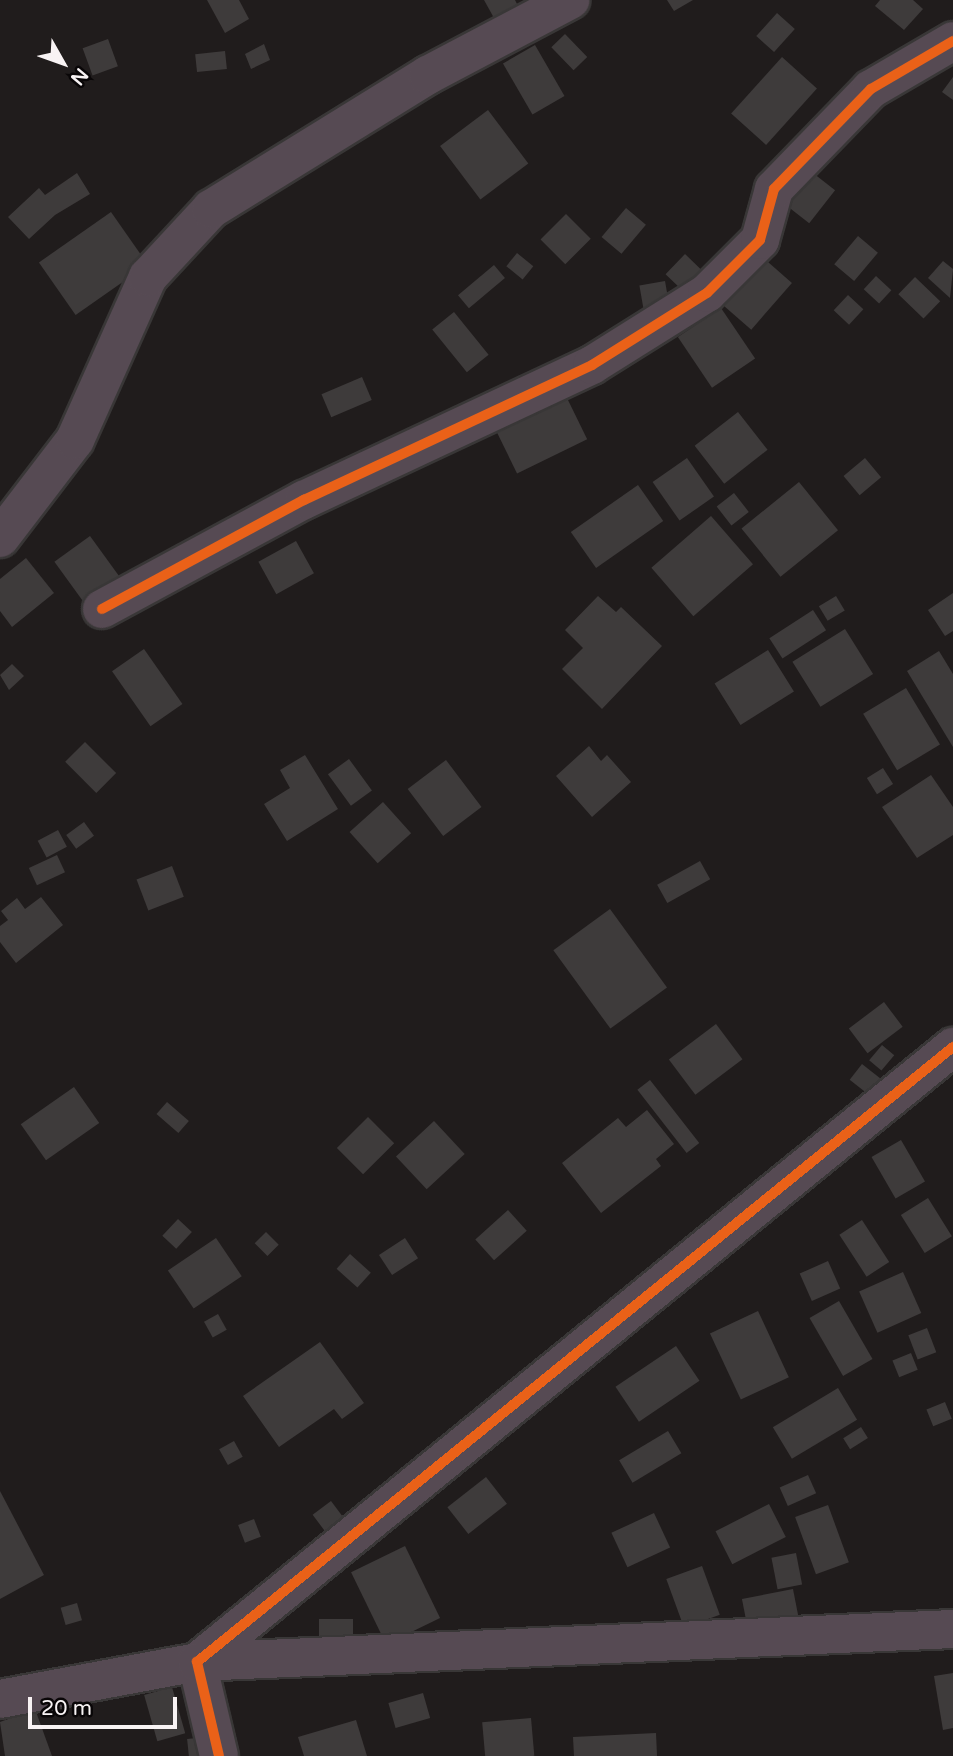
<!DOCTYPE html>
<style>
body{margin:0}
#map{position:relative;width:953px;height:1756px;overflow:hidden;background:#201c1c;font-family:"Varela Round",sans-serif}
div>[style]{position:absolute}
[style*='--x']{left:calc(var(--x)*1px);top:calc(var(--y)*1px);width:calc(var(--w)*1px);rotate:calc(var(--a)*1deg)}
.building>*{inset:0;background:#3e3b3b;transform-origin:0 0}
.roads{filter:drop-shadow(2px 0 #393737) drop-shadow(-2px 0 #393737) drop-shadow(0 2px #393737) drop-shadow(0 -2px #393737)}
.minor>*{height:38px;margin:-19px;padding:0 19px;transform-origin:19px;border-radius:19px;background:#564a53}
.tertiary>*{height:38px;margin:-19px;padding:0 19px;transform-origin:19px;border-radius:19px;background:#564a53}
.cycleway>*{height:10px;margin:-5px;padding:0 5px;transform-origin:5px;border-radius:5px;background:#ea6118}
span{translate:-50% -50%;white-space:nowrap;text-align:center;line-height:1.15;-webkit-text-stroke:5px #090607;paint-order:stroke}
.north{position:absolute;left:28px;top:28px;width:70px;height:70px;-webkit-text-stroke:5px #090607;paint-order:stroke;rotate:130deg;font-size:19px;font-weight:700;line-height:28px;text-align:center;color:#f8f3f4}
.north::after{content:'';display:block;margin:auto;width:24px;height:32px;background:#f8f3f4;clip-path:polygon(50% 0,100% 100%,50% 72%,0 100%)}
.scale{position:absolute;left:28px;top:1697px;width:149px;height:32px;box-sizing:border-box;border:4px solid #f8f3f4;border-top:0;padding-left:9px;font-size:21px;line-height:24px;white-space:nowrap;color:#f8f3f4;-webkit-text-stroke:5px #090607;paint-order:stroke}
</style>
<div id="map">
<div class="building">
<i style="clip-path:polygon(207px 0,239px 0,249px 19px,225px 33px)"></i>
<i style="clip-path:polygon(484px 0,515px 0,517px 4px,494px 18px)"></i>
<i style="clip-path:polygon(667px 0,693px 0,674px 11px)"></i>
<i style="clip-path:polygon(880px 0,913px 0,923px 9px,904px 30px,875px 6px)"></i>
<i style="left:777px;top:13px;width:24px;height:31px;rotate:42deg"></i>
<i style="left:565px;top:34px;width:32px;height:19px;rotate:46deg"></i>
<i style="left:108px;top:39px;width:29px;height:27px;rotate:70deg"></i>
<i style="clip-path:polygon(264px 44px,270px 60px,251px 69px,245px 54px)"></i>
<i style="left:535px;top:45px;width:59px;height:37px;rotate:60deg"></i>
<i style="left:225px;top:51px;width:18px;height:30px;rotate:84deg"></i>
<i style="left:782px;top:57px;width:47px;height:76px;rotate:42deg"></i>
<i style="clip-path:polygon(953px 77px,953px 100px,942px 92px)"></i>
<i style="left:488px;top:110px;width:67px;height:60px;rotate:53deg"></i>
<i style="clip-path:polygon(77px 173px,90px 194px,55px 215px,29px 239px,8px 217px,39px 188px,45px 195px)"></i>
<i style="left:813px;top:173px;width:28px;height:42px;rotate:38deg"></i>
<i style="left:626px;top:208px;width:26px;height:38px;rotate:40deg"></i>
<i style="left:111px;top:212px;width:64px;height:88px;rotate:55deg"></i>
<i style="left:566px;top:214px;width:35px;height:36px;rotate:45deg"></i>
<i style="left:858px;top:236px;width:26px;height:37px;rotate:40deg"></i>
<i style="left:517px;top:253px;width:21px;height:17px;rotate:39deg"></i>
<i style="left:685px;top:254px;width:28px;height:28px;rotate:44deg"></i>
<i style="left:761px;top:256px;width:41px;height:62px;rotate:41deg"></i>
<i style="clip-path:polygon(943px 261px,953px 269px,950px 298px,928px 278px)"></i>
<i style="left:494px;top:265px;width:17px;height:47px;rotate:50deg"></i>
<i style="left:876px;top:276px;width:21px;height:18px;rotate:43deg"></i>
<i style="left:915px;top:277px;width:35px;height:24px;rotate:44deg"></i>
<i style="left:665px;top:281px;width:23px;height:26px;rotate:80deg"></i>
<i style="left:848px;top:295px;width:21px;height:21px;rotate:43deg"></i>
<i style="left:721px;top:308px;width:61px;height:52px;rotate:56deg"></i>
<i style="left:454px;top:312px;width:55px;height:28px;rotate:51deg"></i>
<i style="left:362px;top:377px;width:25px;height:44px;rotate:67deg"></i>
<i style="left:567px;top:398px;width:46px;height:78px;rotate:64deg"></i>
<i style="left:738px;top:412px;width:48px;height:55px;rotate:52deg"></i>
<i style="left:687px;top:458px;width:47px;height:42px;rotate:55deg"></i>
<i style="left:865px;top:458px;width:25px;height:28px;rotate:50deg"></i>
<i style="left:799px;top:482px;width:62px;height:74px;rotate:51deg"></i>
<i style="left:638px;top:485px;width:44px;height:82px;rotate:55deg"></i>
<i style="left:734px;top:493px;width:24px;height:22px;rotate:52deg"></i>
<i style="left:711px;top:516px;width:64px;height:79px;rotate:49deg"></i>
<i style="left:90px;top:536px;width:58px;height:44px;rotate:54deg"></i>
<i style="left:296px;top:541px;width:37px;height:43px;rotate:61deg"></i>
<i style="clip-path:polygon(26px 558px,54px 593px,12px 627px,0 611px,0 579px)"></i>
<i style="clip-path:polygon(953px 593px,953px 631px,945px 636px,928px 610px)"></i>
<i style="clip-path:polygon(598px 596px,616px 612px,621px 607px,662px 646px,602px 709px,562px 669px,583px 648px,565px 630px)"></i>
<i style="left:836px;top:596px;width:17px;height:20px;rotate:59deg"></i>
<i style="left:813px;top:610px;width:24px;height:52px;rotate:57deg"></i>
<i style="left:845px;top:629px;width:53px;height:62px;rotate:58deg"></i>
<i style="left:144px;top:649px;width:67px;height:39px;rotate:55deg"></i>
<i style="left:768px;top:650px;width:49px;height:63px;rotate:58deg"></i>
<i style="clip-path:polygon(939px 651px,953px 674px,953px 747px,907px 671px)"></i>
<i style="clip-path:polygon(12px 664px,24px 676px,9px 690px,0 675px)"></i>
<i style="left:906px;top:688px;width:66px;height:50px;rotate:59deg"></i>
<i style="left:85px;top:742px;width:44px;height:28px;rotate:45deg"></i>
<i style="clip-path:polygon(589px 746px,601px 761px,607px 755px,631px 782px,592px 817px,556px 776px)"></i>
<i style="clip-path:polygon(305px 755px,338px 809px,287px 841px,264px 804px,290px 788px,280px 770px)"></i>
<i style="left:349px;top:759px;width:39px;height:26px;rotate:54deg"></i>
<i style="left:446px;top:760px;width:59px;height:48px;rotate:53deg"></i>
<i style="left:883px;top:768px;width:19px;height:19px;rotate:58deg"></i>
<i style="clip-path:polygon(931px 775px,953px 807px,953px 835px,917px 858px,882px 807px)"></i>
<i style="left:383px;top:802px;width:42px;height:45px;rotate:48deg"></i>
<i style="left:84px;top:822px;width:17px;height:22px;rotate:54deg"></i>
<i style="left:58px;top:830px;width:19px;height:23px;rotate:62deg"></i>
<i style="left:57px;top:855px;width:19px;height:31px;rotate:65deg"></i>
<i style="left:700px;top:861px;width:21px;height:49px;rotate:61deg"></i>
<i style="left:172px;top:866px;width:33px;height:38px;rotate:69deg"></i>
<i style="clip-path:polygon(41px 897px,63px 925px,16px 963px,0 942px,0 926px,8px 920px,1px 911px,17px 898px,25px 909px)"></i>
<i style="left:610px;top:909px;width:97px;height:70px;rotate:54deg"></i>
<i style="left:884px;top:1002px;width:31px;height:44px;rotate:53deg"></i>
<i style="left:716px;top:1024px;width:44px;height:59px;rotate:53deg"></i>
<i style="left:882px;top:1045px;width:16px;height:20px;rotate:40deg"></i>
<i style="left:862px;top:1064px;width:23px;height:20px;rotate:38deg"></i>
<i style="left:650px;top:1080px;width:80px;height:16px;rotate:52deg"></i>
<i style="left:74px;top:1087px;width:44px;height:65px;rotate:55deg"></i>
<i style="left:167px;top:1102px;width:29px;height:16px;rotate:41deg"></i>
<i style="clip-path:polygon(647px 1110px,674px 1144px,656px 1159px,661px 1166px,601px 1213px,562px 1163px,618px 1118px,626px 1127px)"></i>
<i style="left:368px;top:1117px;width:37px;height:44px;rotate:45deg"></i>
<i style="left:434px;top:1121px;width:45px;height:52px;rotate:47deg"></i>
<i style="left:901px;top:1140px;width:48px;height:34px;rotate:60deg"></i>
<i style="left:928px;top:1198px;width:45px;height:32px;rotate:58deg"></i>
<i style="left:508px;top:1210px;width:28px;height:44px;rotate:48deg"></i>
<i style="left:178px;top:1219px;width:19px;height:23px;rotate:43deg"></i>
<i style="left:862px;top:1220px;width:50px;height:27px;rotate:57deg"></i>
<i style="left:266px;top:1232px;width:18px;height:16px;rotate:45deg"></i>
<i style="left:216px;top:1238px;width:46px;height:58px;rotate:56deg"></i>
<i style="left:405px;top:1238px;width:24px;height:31px;rotate:57deg"></i>
<i style="left:350px;top:1254px;width:28px;height:20px;rotate:42deg"></i>
<i style="left:828px;top:1261px;width:30px;height:31px;rotate:66deg"></i>
<i style="left:903px;top:1272px;width:45px;height:48px;rotate:66deg"></i>
<i style="left:839px;top:1301px;width:67px;height:34px;rotate:60deg"></i>
<i style="left:758px;top:1311px;width:73px;height:53px;rotate:65deg"></i>
<i style="left:218px;top:1314px;width:18px;height:16px;rotate:61deg"></i>
<i style="left:927px;top:1328px;width:26px;height:20px;rotate:69deg"></i>
<i style="clip-path:polygon(320px 1342px,364px 1403px,342px 1419px,334px 1409px,279px 1447px,243px 1396px)"></i>
<i style="left:676px;top:1346px;width:42px;height:73px;rotate:56deg"></i>
<i style="left:911px;top:1353px;width:18px;height:20px;rotate:68deg"></i>
<i style="left:838px;top:1388px;width:37px;height:76px;rotate:59deg"></i>
<i style="left:945px;top:1402px;width:18px;height:20px;rotate:68deg"></i>
<i style="left:861px;top:1427px;width:13px;height:21px;rotate:58deg"></i>
<i style="left:668px;top:1431px;width:26px;height:57px;rotate:59deg"></i>
<i style="left:234px;top:1441px;width:18px;height:17px;rotate:61deg"></i>
<i style="left:808px;top:1475px;width:20px;height:31px;rotate:66deg"></i>
<i style="left:486px;top:1477px;width:34px;height:49px;rotate:52deg"></i>
<i style="clip-path:polygon(0 1491px,44px 1575px,0 1599px)"></i>
<i style="left:331px;top:1501px;width:25px;height:23px;rotate:53deg"></i>
<i style="left:769px;top:1504px;width:37px;height:60px;rotate:63deg"></i>
<i style="left:828px;top:1505px;width:61px;height:35px;rotate:70deg"></i>
<i style="left:654px;top:1513px;width:38px;height:47px;rotate:65deg"></i>
<i style="left:254px;top:1519px;width:19px;height:17px;rotate:69deg"></i>
<i style="left:405px;top:1546px;width:80px;height:60px;rotate:64deg"></i>
<i style="left:796px;top:1553px;width:32px;height:25px;rotate:79deg"></i>
<i style="left:702px;top:1566px;width:52px;height:38px;rotate:70deg"></i>
<i style="left:793px;top:1589px;width:38px;height:52px;rotate:79deg"></i>
<i style="left:77px;top:1603px;width:18px;height:17px;rotate:74deg"></i>
<i style="left:319px;top:1619px;width:34px;height:22px"></i>
<i style="clip-path:polygon(953px 1673px,953px 1728px,943px 1730px,934px 1676px)"></i>
<i style="left:172px;top:1687px;width:48px;height:29px;rotate:74deg"></i>
<i style="left:423px;top:1693px;width:26px;height:36px;rotate:74deg"></i>
<i style="clip-path:polygon(35px 1709px,52px 1756px,5px 1756px,0 1722px)"></i>
<i style="left:531px;top:1718px;width:38px;height:49px;rotate:85deg"></i>
<i style="clip-path:polygon(356px 1720px,367px 1756px,304px 1756px,298px 1737px)"></i>
<i style="clip-path:polygon(656px 1733px,657px 1756px,574px 1756px,573px 1737px)"></i>
<i style="left:206px;top:1737px;width:19px;height:19px;rotate:84deg"></i>
</div>
<div class="roads">
<div class="minor">
<i style="--x:0;--y:538;--w:123;--a:-52.6"></i>
<i style="--x:75;--y:440;--w:179;--a:-65.9"></i>
<i style="--x:148;--y:277;--w:93;--a:-47.2"></i>
<i style="--x:211;--y:209;--w:255;--a:-31.7"></i>
<i style="--x:428;--y:75;--w:161;--a:-27.8"></i>
<i style="--x:102;--y:609;--w:230;--a:-28.4"></i>
<i style="--x:304;--y:500;--w:318;--a:-25.1"></i>
<i style="--x:592;--y:365;--w:136;--a:-32.1"></i>
<i style="--x:707;--y:293;--w:75;--a:-45"></i>
<i style="--x:760;--y:240;--w:53;--a:-74.6"></i>
<i style="--x:774;--y:189;--w:139;--a:-45.9"></i>
<i style="--x:871;--y:89;--w:95;--a:-30.3"></i>
<i style="--x:219;--y:1756;--w:97;--a:-103.2"></i>
<i style="--x:197;--y:1662;--w:975;--a:-39.13"></i>
</div>
<div class="tertiary">
<i style="--x:0;--y:1699;--w:200;--a:-10.6"></i>
<i style="--x:197;--y:1662;--w:757;--a:-2.5"></i>
</div>
</div>
<div class="cycleway">
<i style="--x:102;--y:609;--w:230;--a:-28.4"></i>
<i style="--x:304;--y:500;--w:318;--a:-25.1"></i>
<i style="--x:592;--y:365;--w:136;--a:-32.1"></i>
<i style="--x:707;--y:293;--w:75;--a:-45"></i>
<i style="--x:760;--y:240;--w:53;--a:-74.6"></i>
<i style="--x:774;--y:189;--w:139;--a:-45.9"></i>
<i style="--x:871;--y:89;--w:95;--a:-30.3"></i>
<i style="--x:219;--y:1756;--w:97;--a:-103.2"></i>
<i style="--x:197;--y:1662;--w:975;--a:-39.13"></i>
</div>
<div class="north">N</div>
<div class="scale">20 m</div>
</div>
